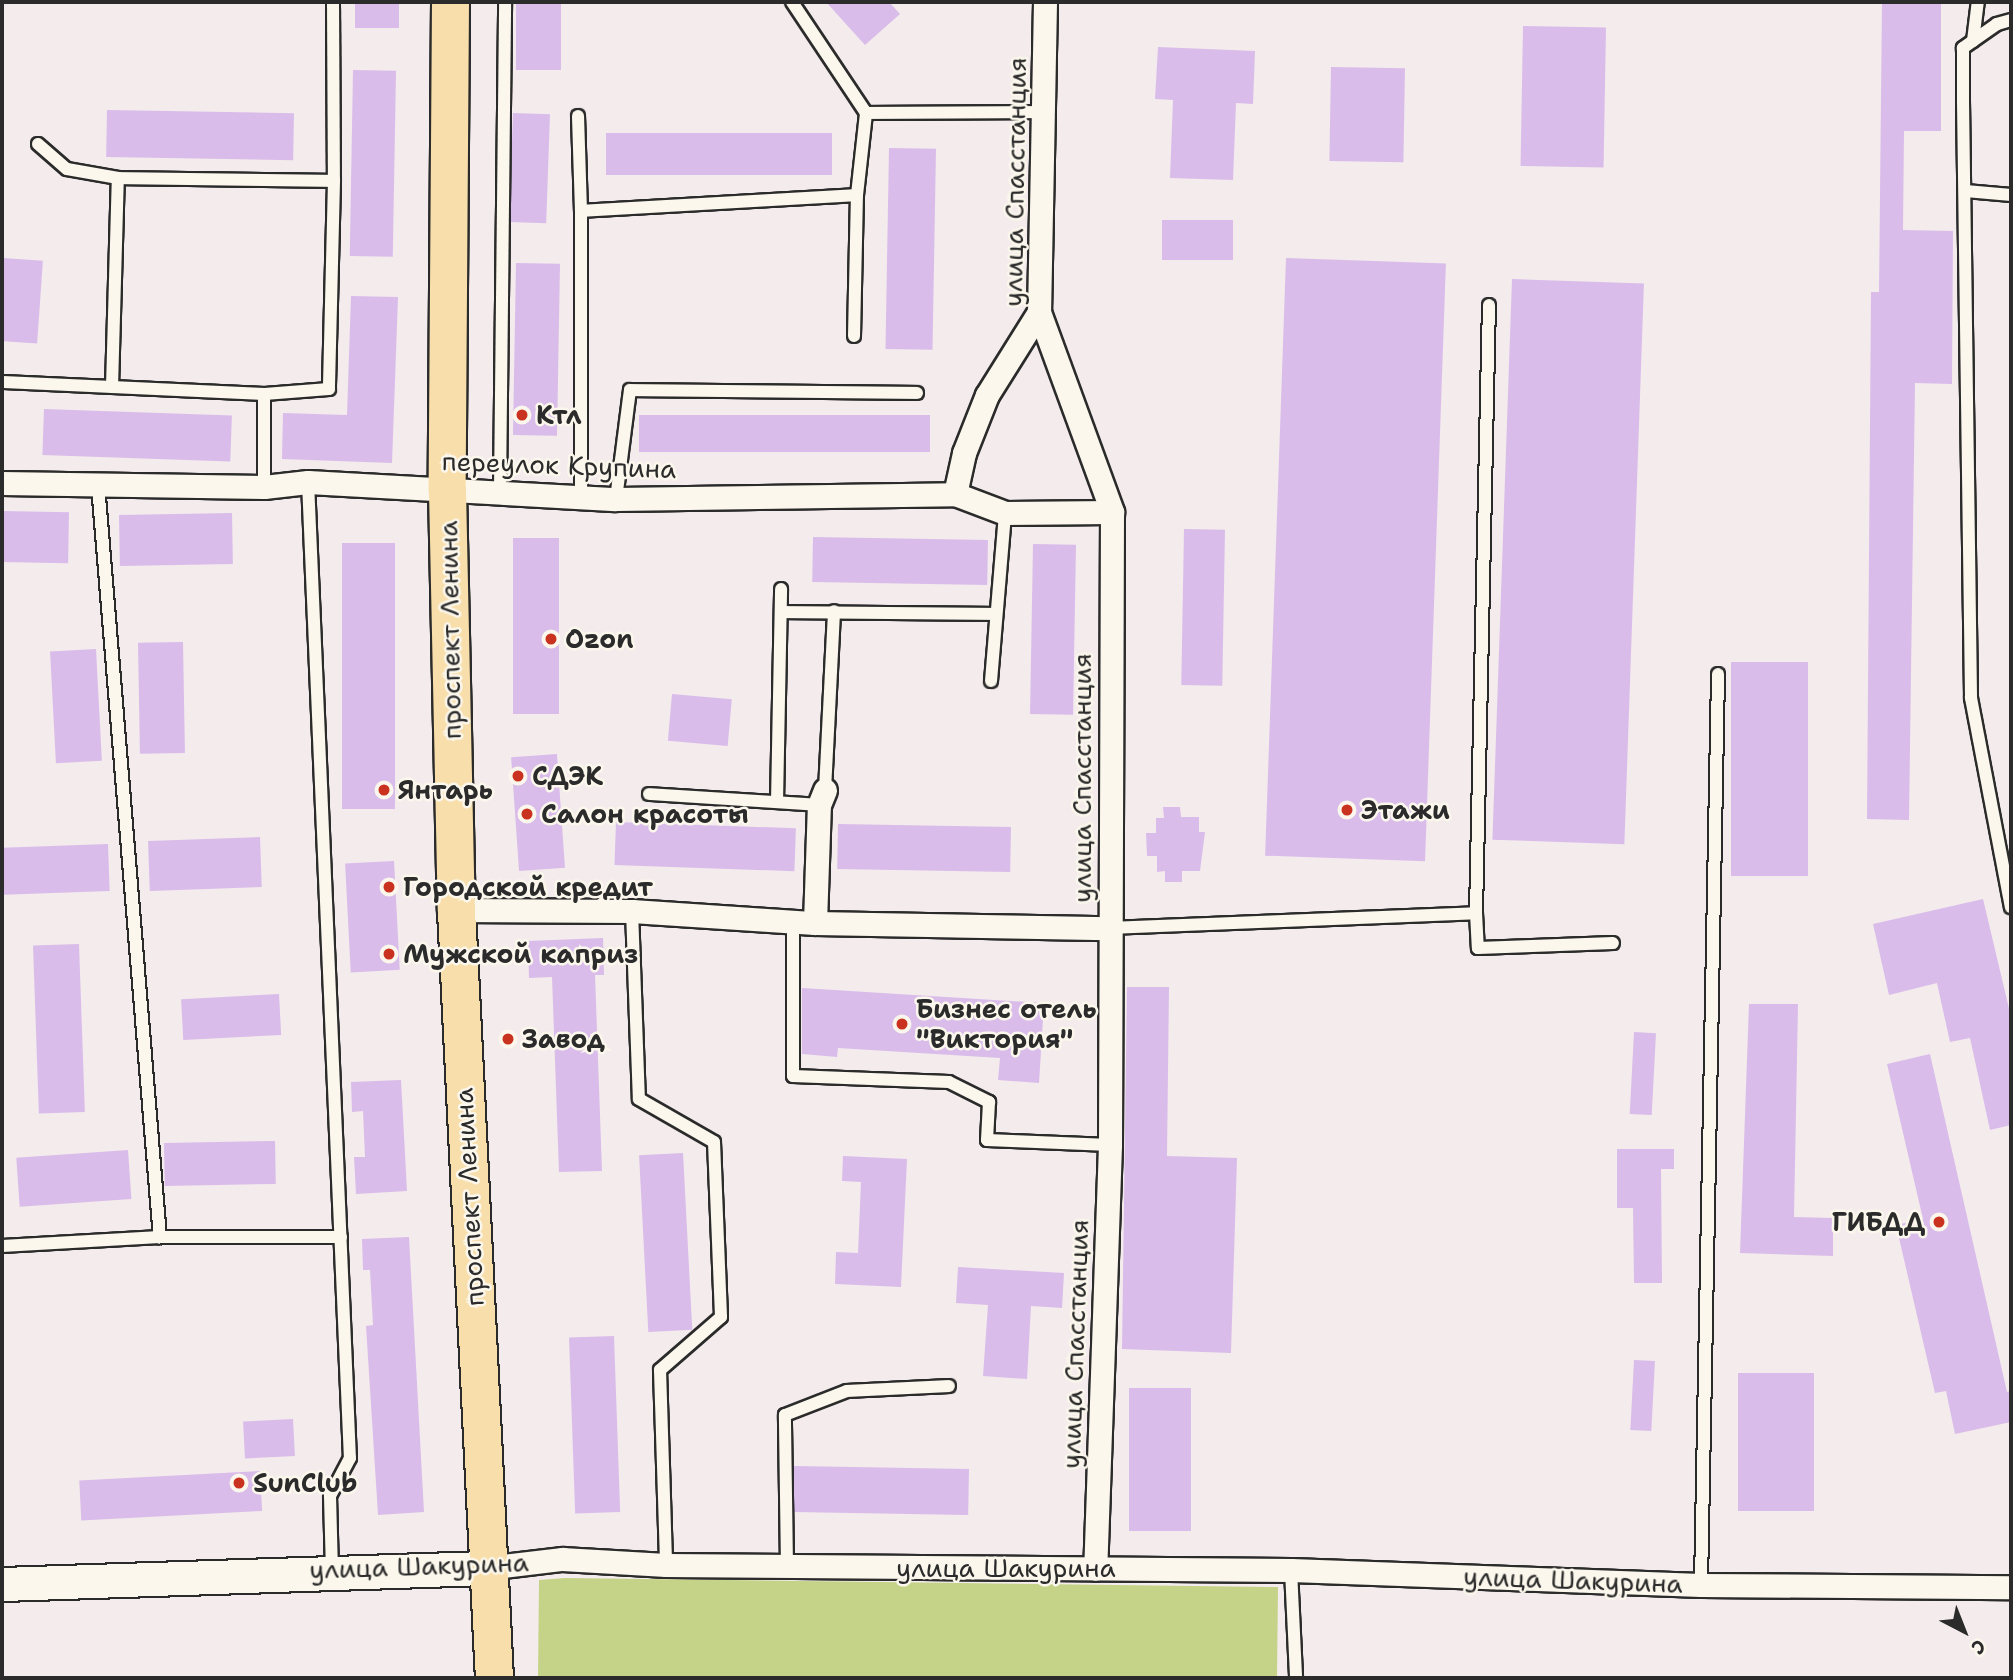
<!DOCTYPE html>
<meta charset="utf-8">
<style>
body{margin:0}
#map{position:relative;width:2013px;height:1680px;overflow:hidden;background:#f4ebec;font-family:"Shantell Sans",sans-serif}
div>[style]{position:absolute}
[style*='--x']{left:calc(var(--x)*1px);top:calc(var(--y)*1px);width:calc(var(--w)*1px);rotate:calc(var(--a)*1deg)}
.green>*{inset:0;background:#c4d387}
.building>*{inset:0;background:#d9bcea;transform-origin:0 0}
.roads{filter:drop-shadow(2px 0 #2b2b2b) drop-shadow(-2px 0 #2b2b2b) drop-shadow(0 2px #2b2b2b) drop-shadow(0 -2px #2b2b2b)}
.lane>*{height:12px;margin:-6px;padding:0 6px;transform-origin:6px;border-radius:6px;background:#fbf7ec}
.street>*{height:23px;margin:-11.5px;padding:0 11.5px;transform-origin:11.5px;border-radius:11.5px;background:#fbf7ec}
.secondary>*{height:33px;margin:-16.5px;padding:0 16.5px;transform-origin:16.5px;border-radius:16.5px;background:#fbf7ec}
.primary>*{height:37px;margin:-18.5px;padding:0 18.5px;transform-origin:18.5px;border-radius:18.5px;background:#f8deab}
.dots>*{width:19px;height:19px;translate:-50% -50%;box-sizing:border-box;border:4px solid #fbf7ec;border-radius:50%}
span{translate:-50% -50%;white-space:nowrap;text-align:center;line-height:1.15;-webkit-text-stroke:5px #fbf7ec;paint-order:stroke}
.street-label{font-size:26px;color:#2b2b2b}
.poi-label{font-size:26px;color:#2b2b2b;font-weight:700}
.left{translate:0 -50%;text-align:left}
.right{translate:-100% -50%;text-align:right}
.frame{position:absolute;inset:0;border:4px solid #2b2b2b;pointer-events:none}
.north{position:absolute;left:1929px;top:1596px;width:70px;height:70px;-webkit-text-stroke:5px #fbf7ec;paint-order:stroke;rotate:138deg;font-size:19px;font-weight:700;line-height:28px;text-align:center;color:#2b2b2b}
.north::after{content:'';display:block;margin:auto;width:24px;height:32px;background:#2b2b2b;clip-path:polygon(50% 0,100% 100%,50% 72%,0 100%)}
</style>
<div id="map">
<div class="green">
<i style="clip-path:polygon(565px 1578px,1278px 1587px,1277px 1678px,538px 1678px,539px 1580px)"></i>
</div>
<div class="building">
<i style="left:355px;top:2px;width:44px;height:26px"></i>
<i style="left:516px;top:2px;width:45px;height:68px"></i>
<i style="clip-path:polygon(826px 2px,889px 2px,900px 14px,865px 45px)"></i>
<i style="clip-path:polygon(1882px 2px,1941px 2px,1941px 131px,1904px 131px,1903px 230px,1953px 231px,1952px 384px,1915px 383px,1909px 820px,1867px 819px,1871px 292px,1879px 292px)"></i>
<i style="left:1523px;top:26px;width:83px;height:140px;rotate:1deg"></i>
<i style="clip-path:polygon(1158px 47px,1255px 51px,1253px 104px,1236px 103px,1233px 180px,1170px 178px,1173px 100px,1155px 99px)"></i>
<i style="left:1331px;top:67px;width:74px;height:94px;rotate:1deg"></i>
<i style="left:353px;top:70px;width:43px;height:186px;rotate:1deg"></i>
<i style="left:107px;top:110px;width:187px;height:47px;rotate:1deg"></i>
<i style="left:513px;top:113px;width:37px;height:109px;rotate:2deg"></i>
<i style="left:606px;top:133px;width:226px;height:42px"></i>
<i style="left:889px;top:148px;width:47px;height:201px;rotate:1deg"></i>
<i style="left:1233px;top:220px;width:40px;height:71px;rotate:90deg"></i>
<i style="left:3px;top:258px;width:40px;height:83px;rotate:4deg"></i>
<i style="left:1286px;top:258px;width:160px;height:598px;rotate:2deg"></i>
<i style="left:516px;top:263px;width:44px;height:172px;rotate:1deg"></i>
<i style="left:1512px;top:279px;width:132px;height:561px;rotate:2deg"></i>
<i style="clip-path:polygon(351px 296px,398px 297px,392px 463px,282px 459px,283px 413px,347px 415px)"></i>
<i style="left:44px;top:409px;width:188px;height:46px;rotate:2deg"></i>
<i style="left:930px;top:415px;width:37px;height:291px;rotate:90deg"></i>
<i style="left:2px;top:511px;width:67px;height:51px;rotate:1deg"></i>
<i style="left:232px;top:513px;width:51px;height:113px;rotate:89deg"></i>
<i style="left:1184px;top:529px;width:41px;height:156px;rotate:1deg"></i>
<i style="left:813px;top:537px;width:175px;height:45px;rotate:1deg"></i>
<i style="left:513px;top:538px;width:46px;height:176px"></i>
<i style="left:342px;top:543px;width:53px;height:266px"></i>
<i style="left:1033px;top:544px;width:43px;height:170px;rotate:1deg"></i>
<i style="left:183px;top:642px;width:111px;height:45px;rotate:89deg"></i>
<i style="left:96px;top:649px;width:112px;height:46px;rotate:87deg"></i>
<i style="left:1731px;top:662px;width:77px;height:214px"></i>
<i style="left:672px;top:694px;width:60px;height:47px;rotate:5deg"></i>
<i style="left:557px;top:754px;width:114px;height:46px;rotate:86deg"></i>
<i style="clip-path:polygon(1163px 807px,1180px 807px,1181px 817px,1199px 817px,1199px 832px,1205px 832px,1200px 871px,1182px 871px,1182px 882px,1165px 882px,1165px 871px,1157px 872px,1157px 856px,1147px 856px,1146px 833px,1156px 833px,1156px 818px,1164px 818px)"></i>
<i style="left:616px;top:822px;width:180px;height:43px;rotate:2deg"></i>
<i style="left:838px;top:824px;width:173px;height:45px;rotate:1deg"></i>
<i style="left:260px;top:837px;width:50px;height:112px;rotate:88deg"></i>
<i style="left:108px;top:844px;width:47px;height:106px;rotate:88deg"></i>
<i style="left:394px;top:861px;width:109px;height:49px;rotate:87deg"></i>
<i style="clip-path:polygon(1983px 899px,2011px 1017px,2011px 1125px,1990px 1130px,1970px 1038px,1950px 1042px,1937px 983px,1889px 995px,1873px 924px)"></i>
<i style="clip-path:polygon(603px 938px,604px 975px,595px 975px,602px 1171px,559px 1172px,552px 977px,529px 978px,528px 941px)"></i>
<i style="left:79px;top:944px;width:168px;height:46px;rotate:88deg"></i>
<i style="clip-path:polygon(1127px 987px,1169px 987px,1167px 1156px,1237px 1158px,1231px 1353px,1122px 1349px)"></i>
<i style="clip-path:polygon(802px 988px,1044px 1003px,1039px 1083px,998px 1080px,1000px 1058px,838px 1048px,837px 1057px,802px 1054px)"></i>
<i style="left:279px;top:994px;width:41px;height:98px;rotate:87deg"></i>
<i style="clip-path:polygon(1749px 1004px,1798px 1004px,1794px 1217px,1833px 1218px,1833px 1256px,1740px 1253px)"></i>
<i style="left:1634px;top:1032px;width:22px;height:82px;rotate:3deg"></i>
<i style="clip-path:polygon(1930px 1054px,2007px 1392px,2011px 1391px,2011px 1422px,1955px 1434px,1946px 1391px,1935px 1393px,1896px 1225px,1923px 1219px,1887px 1064px)"></i>
<i style="clip-path:polygon(401px 1080px,407px 1191px,356px 1194px,354px 1157px,365px 1157px,363px 1111px,352px 1112px,351px 1082px)"></i>
<i style="left:275px;top:1141px;width:43px;height:111px;rotate:89deg"></i>
<i style="clip-path:polygon(1617px 1149px,1674px 1149px,1674px 1169px,1661px 1169px,1662px 1283px,1634px 1283px,1633px 1208px,1617px 1208px)"></i>
<i style="left:128px;top:1150px;width:49px;height:112px;rotate:86deg"></i>
<i style="left:683px;top:1153px;width:177px;height:44px;rotate:87deg"></i>
<i style="clip-path:polygon(843px 1156px,907px 1159px,901px 1287px,835px 1284px,836px 1252px,858px 1253px,861px 1182px,842px 1181px)"></i>
<i style="clip-path:polygon(409px 1237px,424px 1512px,378px 1515px,366px 1326px,373px 1325px,370px 1270px,363px 1270px,362px 1239px)"></i>
<i style="clip-path:polygon(958px 1267px,1064px 1273px,1062px 1308px,1031px 1306px,1027px 1379px,983px 1376px,988px 1305px,956px 1303px)"></i>
<i style="left:614px;top:1336px;width:176px;height:45px;rotate:88deg"></i>
<i style="left:1634px;top:1360px;width:21px;height:70px;rotate:3deg"></i>
<i style="left:1738px;top:1373px;width:76px;height:138px"></i>
<i style="left:1191px;top:1388px;width:143px;height:62px;rotate:90deg"></i>
<i style="left:293px;top:1419px;width:37px;height:50px;rotate:87deg"></i>
<i style="left:794px;top:1466px;width:175px;height:46px;rotate:1deg"></i>
<i style="left:260px;top:1471px;width:40px;height:181px;rotate:87deg"></i>
</div>
<div class="roads">
<div class="lane">
<i style="--x:333;--y:2;--w:179;--a:89.7"></i>
<i style="--x:792;--y:2;--w:133;--a:56.3"></i>
<i style="--x:866;--y:113;--w:178;--a:-0.3"></i>
<i style="--x:2011;--y:20;--w:15;--a:164"></i>
<i style="--x:1997;--y:24;--w:42;--a:144.8"></i>
<i style="--x:1963;--y:48;--w:53;--a:90"></i>
<i style="--x:1963;--y:101;--w:597;--a:89.23"></i>
<i style="--x:1971;--y:698;--w:213;--a:79.2"></i>
<i style="--x:1973;--y:41;--w:39;--a:-83"></i>
<i style="--x:578;--y:116;--w:95;--a:88.2"></i>
<i style="--x:581;--y:211;--w:276;--a:-3.3"></i>
<i style="--x:38;--y:144;--w:38;--a:41"></i>
<i style="--x:67;--y:169;--w:52;--a:10"></i>
<i style="--x:1966;--y:191;--w:45;--a:5.1"></i>
<i style="--x:581;--y:211;--w:285;--a:90"></i>
<i style="--x:854;--y:336;--w:141;--a:-88.8"></i>
<i style="--x:857;--y:195;--w:82;--a:-83.7"></i>
<i style="--x:2;--y:382;--w:262;--a:2.6"></i>
<i style="--x:264;--y:394;--w:93;--a:90"></i>
<i style="--x:112;--y:387;--w:209;--a:-88.4"></i>
<i style="--x:118;--y:178;--w:216;--a:0.8"></i>
<i style="--x:334;--y:181;--w:208;--a:91.4"></i>
<i style="--x:329;--y:389;--w:65;--a:175.6"></i>
<i style="--x:308;--y:482;--w:977;--a:87.54"></i>
<i style="--x:350;--y:1458;--w:43;--a:117.8"></i>
<i style="--x:330;--y:1496;--w:74;--a:88.5"></i>
<i style="--x:98;--y:485;--w:755;--a:85.29"></i>
<i style="--x:500;--y:491;--w:489;--a:-89.4"></i>
<i style="--x:616;--y:499;--w:110;--a:-82.7"></i>
<i style="--x:630;--y:390;--w:287;--a:0.6"></i>
<i style="--x:781;--y:612;--w:215;--a:0.5"></i>
<i style="--x:991;--y:681;--w:169;--a:-85.2"></i>
<i style="--x:825;--y:790;--w:179;--a:-87.1"></i>
<i style="--x:649;--y:794;--w:170;--a:3.7"></i>
<i style="--x:777;--y:802;--w:213;--a:-88.9"></i>
<i style="--x:632;--y:911;--w:188;--a:87.9"></i>
<i style="--x:639;--y:1099;--w:86;--a:29.8"></i>
<i style="--x:714;--y:1142;--w:175;--a:87.7"></i>
<i style="--x:721;--y:1317;--w:81;--a:139"></i>
<i style="--x:660;--y:1370;--w:195;--a:88.2"></i>
<i style="--x:1476;--y:913;--w:35;--a:87"></i>
<i style="--x:1478;--y:948;--w:135;--a:-2.1"></i>
<i style="--x:793;--y:921;--w:155;--a:90"></i>
<i style="--x:793;--y:1076;--w:156;--a:2.2"></i>
<i style="--x:949;--y:1082;--w:45;--a:26.6"></i>
<i style="--x:989;--y:1102;--w:38;--a:93"></i>
<i style="--x:987;--y:1140;--w:123;--a:2.3"></i>
<i style="--x:1109;--y:928;--w:367;--a:-2.3"></i>
<i style="--x:1476;--y:913;--w:608;--a:-88.78"></i>
<i style="--x:2;--y:1246;--w:158;--a:-3.3"></i>
<i style="--x:160;--y:1237;--w:181;--a:0"></i>
<i style="--x:787;--y:1567;--w:152;--a:-90.8"></i>
<i style="--x:785;--y:1415;--w:66;--a:-21.2"></i>
<i style="--x:847;--y:1391;--w:102;--a:-2.8"></i>
<i style="--x:1291;--y:1570;--w:108;--a:87.3"></i>
<i style="--x:1701;--y:1585;--w:911;--a:-88.93"></i>
</div>
<div class="street">
<i style="--x:1045;--y:2;--w:310;--a:91.1"></i>
<i style="--x:1039;--y:312;--w:213;--a:69.9"></i>
<i style="--x:1112;--y:512;--w:633;--a:90.18"></i>
<i style="--x:1110;--y:1145;--w:424;--a:92"></i>
<i style="--x:2;--y:483;--w:262;--a:0.9"></i>
<i style="--x:264;--y:487;--w:44;--a:-6.5"></i>
<i style="--x:308;--y:482;--w:308;--a:3.2"></i>
<i style="--x:616;--y:499;--w:339;--a:-0.8"></i>
<i style="--x:955;--y:494;--w:53;--a:20.8"></i>
<i style="--x:1005;--y:513;--w:107;--a:-0.5"></i>
<i style="--x:955;--y:494;--w:42;--a:-77.6"></i>
<i style="--x:964;--y:453;--w:62;--a:-68.4"></i>
<i style="--x:987;--y:395;--w:98;--a:-57.9"></i>
<i style="--x:456;--y:910;--w:176;--a:0.3"></i>
<i style="--x:632;--y:911;--w:183;--a:3.8"></i>
<i style="--x:815;--y:923;--w:294;--a:1"></i>
<i style="--x:815;--y:923;--w:118;--a:-88.1"></i>
<i style="--x:819;--y:805;--w:16;--a:-68"></i>
<i style="--x:486;--y:1568;--w:77;--a:-6.8"></i>
<i style="--x:562;--y:1559;--w:104;--a:3.3"></i>
<i style="--x:666;--y:1565;--w:625;--a:0.46"></i>
<i style="--x:1291;--y:1570;--w:410;--a:2.1"></i>
<i style="--x:1701;--y:1585;--w:310;--a:0.4"></i>
</div>
<div class="secondary">
<i style="--x:2;--y:1584;--w:484;--a:-1.9"></i>
</div>
<div class="primary">
<i style="--x:450;--y:2;--w:488;--a:90.4"></i>
<i style="--x:447;--y:490;--w:420;--a:88.8"></i>
<i style="--x:456;--y:910;--w:769;--a:87.17"></i>
</div>
</div>
<div class="dots">
<i style="left:522px;top:415px;background:#c8321e"></i>
<i style="left:551px;top:639px;background:#c8321e"></i>
<i style="left:518px;top:776px;background:#c8321e"></i>
<i style="left:384px;top:790px;background:#c8321e"></i>
<i style="left:1347px;top:810px;background:#c8321e"></i>
<i style="left:527px;top:814px;background:#c8321e"></i>
<i style="left:389px;top:887px;background:#c8321e"></i>
<i style="left:389px;top:954px;background:#c8321e"></i>
<i style="left:902px;top:1024px;background:#c8321e"></i>
<i style="left:508px;top:1039px;background:#c8321e"></i>
<i style="left:1939px;top:1222px;background:#c8321e"></i>
<i style="left:239px;top:1483px;background:#c8321e"></i>
</div>
<div class="street-label">
<span style="left:1015px;top:182px;rotate:-89deg">улица Спасстанция</span>
<span style="left:559px;top:465px;rotate:2deg">переулок Крупина</span>
<span style="left:450px;top:630px;rotate:-91deg">проспект Ленина</span>
<span style="left:1082px;top:778px;rotate:-90deg">улица Спасстанция</span>
<span style="left:469px;top:1197px;rotate:-93deg">проспект Ленина</span>
<span style="left:1075px;top:1344px;rotate:-88deg">улица Спасстанция</span>
<span style="left:419px;top:1566px;rotate:-2deg">улица Шакурина</span>
<span style="left:1006px;top:1568px">улица Шакурина</span>
<span style="left:1573px;top:1580px;rotate:2deg">улица Шакурина</span>
</div>
<div class="poi-label">
<span class="left" style="left:536px;top:415px">Ктл</span>
<span class="left" style="left:565px;top:639px">Ozon</span>
<span class="left" style="left:532px;top:776px">СДЭК</span>
<span class="left" style="left:398px;top:790px">Янтарь</span>
<span class="left" style="left:1361px;top:810px">Этажи</span>
<span class="left" style="left:541px;top:814px">Салон красоты</span>
<span class="left" style="left:403px;top:887px">Городской кредит</span>
<span class="left" style="left:403px;top:954px">Мужской каприз</span>
<span class="left" style="left:916px;top:1024px">Бизнес отель<br>"Виктория"</span>
<span class="left" style="left:522px;top:1039px">Завод</span>
<span class="right" style="left:1925px;top:1222px">ГИБДД</span>
<span class="left" style="left:253px;top:1483px">SunClub</span>
</div>
<div class="frame"></div>
<div class="north">С</div>
</div>
